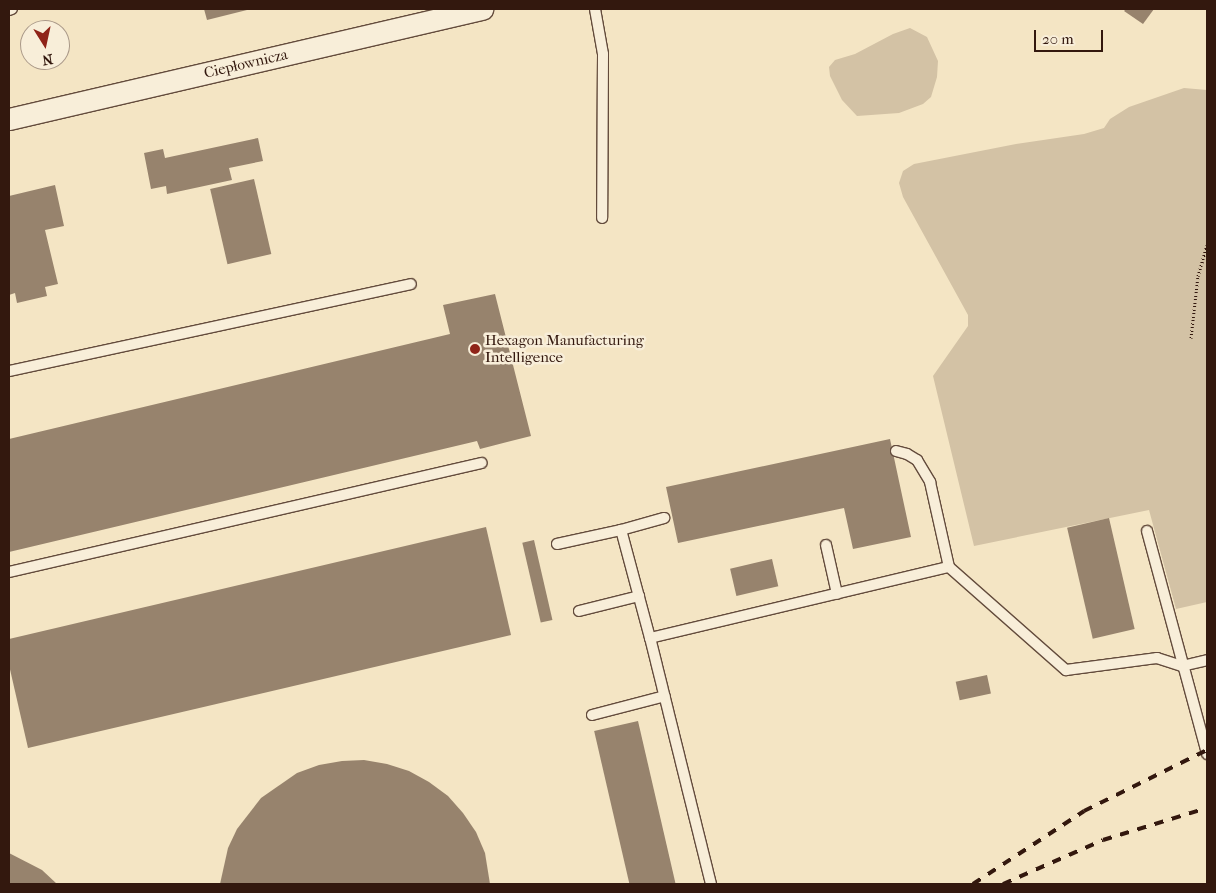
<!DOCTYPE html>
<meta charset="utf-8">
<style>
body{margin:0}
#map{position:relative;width:1216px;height:893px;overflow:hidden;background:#f4e5c4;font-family:"IM FELL French Canon",serif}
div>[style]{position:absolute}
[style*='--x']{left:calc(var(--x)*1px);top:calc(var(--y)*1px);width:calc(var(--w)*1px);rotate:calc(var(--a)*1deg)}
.green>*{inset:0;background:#d3c2a5}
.building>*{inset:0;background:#97836d;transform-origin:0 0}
.path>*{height:3px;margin-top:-1.5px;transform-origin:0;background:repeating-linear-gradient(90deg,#33180e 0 1px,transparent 0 3.5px)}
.roads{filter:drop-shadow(1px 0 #634b3c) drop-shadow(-1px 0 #634b3c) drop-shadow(0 1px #634b3c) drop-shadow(0 -1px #634b3c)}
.service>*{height:10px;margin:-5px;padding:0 5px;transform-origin:5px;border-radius:5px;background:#f8eed9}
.minor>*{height:21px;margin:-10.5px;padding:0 10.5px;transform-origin:10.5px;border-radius:10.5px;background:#f8eed9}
.rail>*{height:4px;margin-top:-2px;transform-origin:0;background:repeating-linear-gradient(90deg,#33180e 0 9px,transparent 0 18px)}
.dots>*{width:14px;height:14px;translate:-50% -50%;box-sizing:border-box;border:2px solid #f8eed9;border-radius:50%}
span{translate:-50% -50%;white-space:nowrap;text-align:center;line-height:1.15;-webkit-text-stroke:5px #f8eed9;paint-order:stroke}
.street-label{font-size:15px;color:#33180e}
.poi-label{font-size:15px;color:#33180e}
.left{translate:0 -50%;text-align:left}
.frame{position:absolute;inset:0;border:10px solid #33180e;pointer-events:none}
.north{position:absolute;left:20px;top:20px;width:50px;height:50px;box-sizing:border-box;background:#f8eed9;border:1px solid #a99888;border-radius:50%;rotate:170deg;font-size:14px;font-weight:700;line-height:20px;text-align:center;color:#33180e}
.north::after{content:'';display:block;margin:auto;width:18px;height:22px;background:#8f2418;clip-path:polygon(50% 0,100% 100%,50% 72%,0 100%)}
.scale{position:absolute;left:1034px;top:30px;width:69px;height:22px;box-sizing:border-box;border:2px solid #33180e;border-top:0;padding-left:6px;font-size:15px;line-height:18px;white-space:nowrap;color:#33180e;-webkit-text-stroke:4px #f8eed9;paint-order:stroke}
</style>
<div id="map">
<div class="green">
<i style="clip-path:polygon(910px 28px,927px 37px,938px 61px,937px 77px,931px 97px,923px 104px,899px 113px,857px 116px,842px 100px,830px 76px,829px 67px,835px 60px,855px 54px,893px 34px)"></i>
<i style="clip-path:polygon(1184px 88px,1207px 90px,1207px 602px,1176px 609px,1149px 510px,974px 546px,933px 376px,968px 326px,968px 315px,903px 197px,899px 183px,903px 171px,914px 164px,1016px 144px,1084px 134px,1104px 128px,1110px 119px,1129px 107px)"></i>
</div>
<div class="building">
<i style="clip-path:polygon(204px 9px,251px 9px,207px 20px)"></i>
<i style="clip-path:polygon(1126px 9px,1154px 9px,1143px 24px,1124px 11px)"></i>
<i style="clip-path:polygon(258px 138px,263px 161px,229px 168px,232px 180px,167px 194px,166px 186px,151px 189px,144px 153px,163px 149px,165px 158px)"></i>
<i style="left:254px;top:179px;width:77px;height:45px;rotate:77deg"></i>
<i style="clip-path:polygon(55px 185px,64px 226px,45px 230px,58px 284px,45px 287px,47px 296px,17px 303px,15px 293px,9px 295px,9px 196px)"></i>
<i style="clip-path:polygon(495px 294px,531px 436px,480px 449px,477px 441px,9px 552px,9px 439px,450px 334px,443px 305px)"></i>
<i style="clip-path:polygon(890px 439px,911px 537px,853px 549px,844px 508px,678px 543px,666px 487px)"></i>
<i style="left:1109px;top:518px;width:114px;height:43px;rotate:77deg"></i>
<i style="clip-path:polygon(486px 527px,511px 635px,28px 748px,9px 665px,9px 639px)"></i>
<i style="left:534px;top:540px;width:82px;height:12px;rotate:77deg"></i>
<i style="left:772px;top:559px;width:28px;height:43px;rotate:77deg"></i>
<i style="left:987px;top:675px;width:19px;height:32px;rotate:78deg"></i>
<i style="left:638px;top:721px;width:167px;height:45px;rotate:77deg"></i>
<i style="clip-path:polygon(364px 760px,387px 764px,409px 771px,429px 782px,448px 796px,463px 813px,476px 832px,485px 853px,490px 884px,220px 884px,228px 848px,237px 829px,261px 798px,297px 773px,319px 765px,342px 761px)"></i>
<i style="clip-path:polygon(9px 853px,42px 870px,57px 884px,9px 884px)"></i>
</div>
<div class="path">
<i style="--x:1191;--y:338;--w:62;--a:-83.6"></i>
<i style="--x:1198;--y:276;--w:32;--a:-74"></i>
</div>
<div class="roads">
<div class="service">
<i style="--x:595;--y:9;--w:46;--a:79.9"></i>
<i style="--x:603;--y:54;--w:164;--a:90.3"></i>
<i style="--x:9;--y:10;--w:3;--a:-18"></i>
<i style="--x:9;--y:371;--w:411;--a:-12.2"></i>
<i style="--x:896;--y:451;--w:11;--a:15"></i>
<i style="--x:907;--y:454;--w:12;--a:31"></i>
<i style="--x:917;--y:460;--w:26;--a:59"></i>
<i style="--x:930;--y:482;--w:87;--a:77.4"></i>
<i style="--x:1147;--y:531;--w:231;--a:74.9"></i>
<i style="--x:557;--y:544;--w:66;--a:-12.3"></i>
<i style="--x:826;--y:545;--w:50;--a:77.3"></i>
<i style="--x:9;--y:572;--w:485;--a:-13"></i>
<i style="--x:579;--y:611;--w:62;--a:-14"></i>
<i style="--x:650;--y:638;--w:112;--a:-105"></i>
<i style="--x:621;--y:530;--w:45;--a:-15.6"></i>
<i style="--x:592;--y:715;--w:75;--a:-14.6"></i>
<i style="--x:711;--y:884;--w:253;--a:-103.9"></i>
<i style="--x:650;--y:638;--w:307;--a:-13.4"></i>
<i style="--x:949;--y:567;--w:156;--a:41.4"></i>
<i style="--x:1066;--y:670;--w:92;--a:-7.5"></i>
<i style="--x:1157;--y:658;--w:26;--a:18"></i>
<i style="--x:1182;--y:666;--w:26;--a:-13"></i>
</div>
<div class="minor">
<i style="--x:9;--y:119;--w:486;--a:-13.1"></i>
</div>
</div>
<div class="rail">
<i style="--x:973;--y:884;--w:133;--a:-33.3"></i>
<i style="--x:1084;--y:811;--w:137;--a:-26.4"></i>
<i style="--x:1003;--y:884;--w:109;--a:-23.7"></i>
<i style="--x:1103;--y:840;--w:109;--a:-17.1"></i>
</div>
<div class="dots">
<i style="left:475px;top:349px;background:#8f2418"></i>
</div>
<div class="street-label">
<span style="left:246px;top:64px;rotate:-13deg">Ciepłownicza</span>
</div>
<div class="poi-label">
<span class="left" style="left:485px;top:349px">Hexagon Manufacturing<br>Intelligence</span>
</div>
<div class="frame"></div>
<div class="north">N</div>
<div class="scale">20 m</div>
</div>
